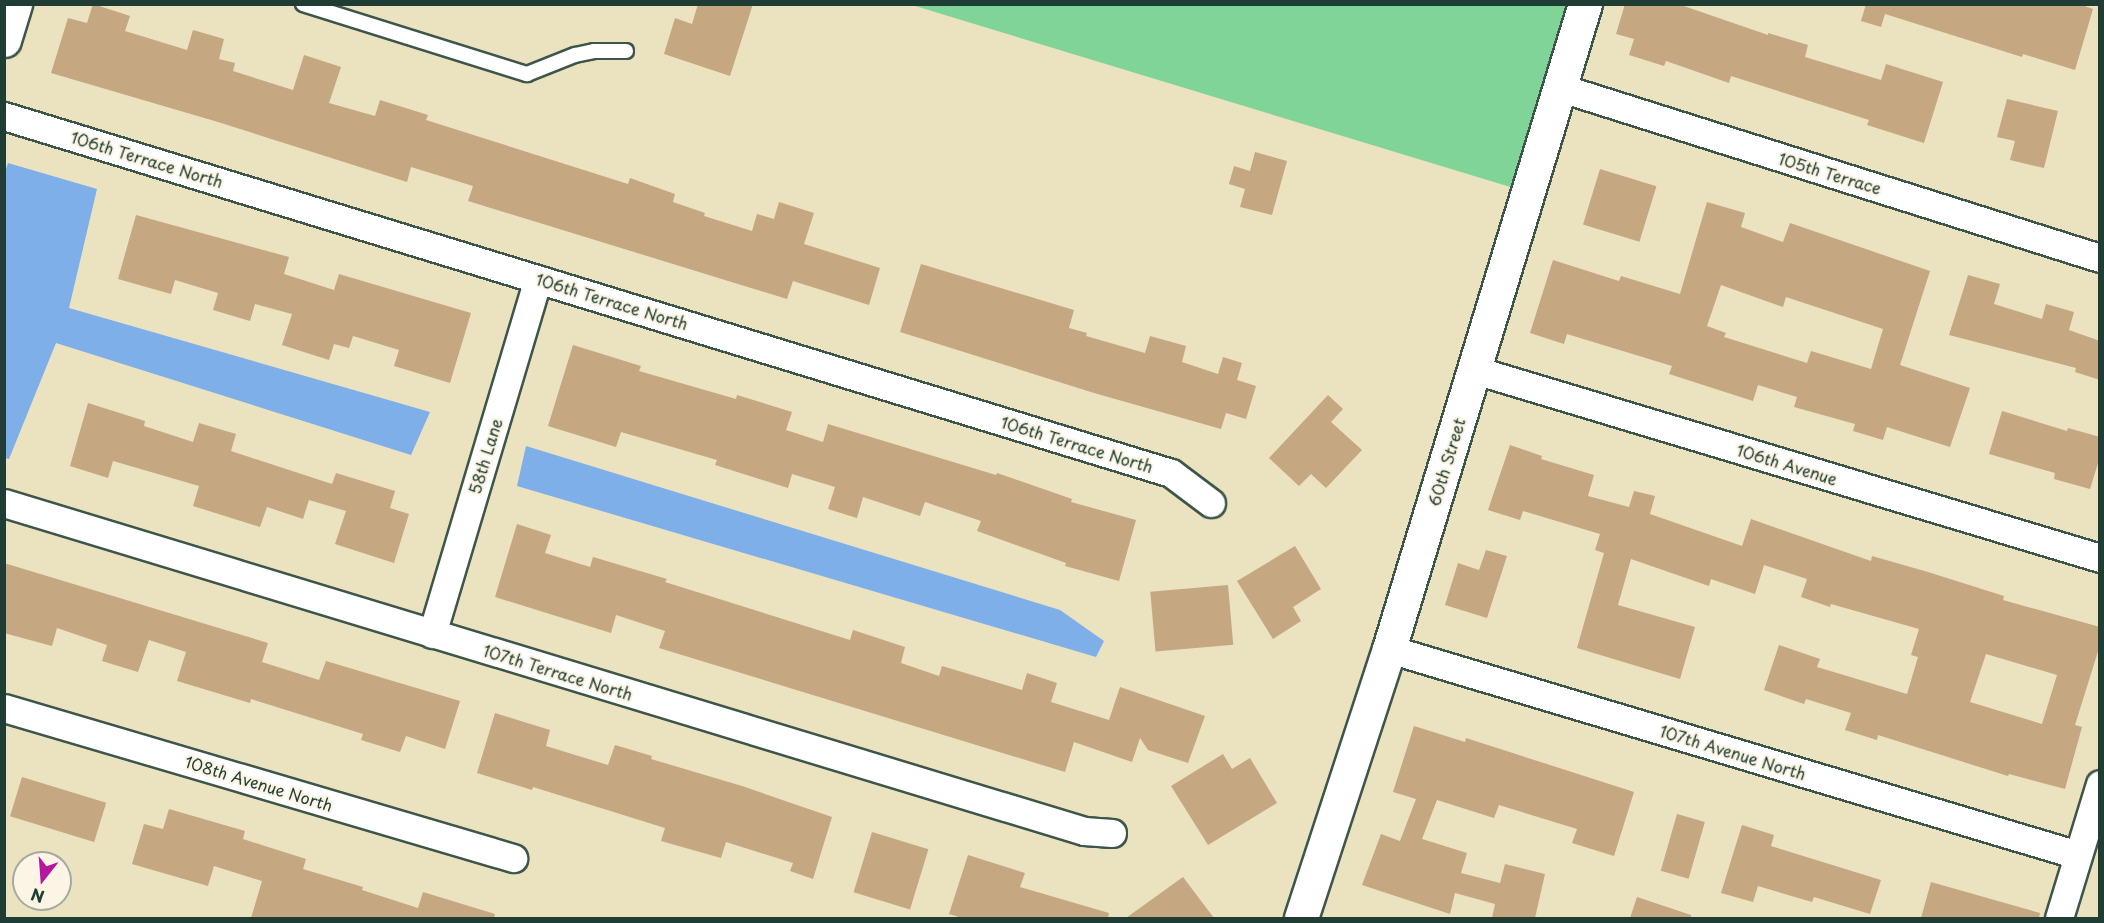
<!DOCTYPE html>
<style>
body{margin:0}
#map{position:relative;width:2104px;height:923px;overflow:hidden;background:#ebe2c0;font-family:"Playpen Sans",sans-serif}
div>[style]{position:absolute}
[style*='--x']{left:calc(var(--x)*1px);top:calc(var(--y)*1px);width:calc(var(--w)*1px);rotate:calc(var(--a)*1deg)}
.green>*{inset:0;background:#80d497}
.water>*{inset:0;background:#7eafe9}
.building>*{inset:0;background:#c5a781;transform-origin:0 0}
.roads{filter:drop-shadow(2px 0 #3e5649) drop-shadow(-2px 0 #3e5649) drop-shadow(0 2px #3e5649) drop-shadow(0 -2px #3e5649)}
.service>*{height:14px;margin:-7px;padding:0 7px;transform-origin:7px;border-radius:7px;background:#fff}
.minor>*{height:27px;margin:-13.5px;padding:0 13.5px;transform-origin:13.5px;border-radius:13.5px;background:#fff}
.tertiary>*{height:33px;margin:-16.5px;padding:0 16.5px;transform-origin:16.5px;border-radius:16.5px;background:#fff}
span{translate:-50% -50%;white-space:nowrap;text-align:center;line-height:1.15;-webkit-text-stroke:4.5px #fcf5e5;paint-order:stroke}
.street-label{font-size:16px;color:#1f3d34}
.frame{position:absolute;inset:0;border:6px solid #1f3d34;pointer-events:none}
.north{position:absolute;left:12px;top:851px;width:60px;height:60px;box-sizing:border-box;background:#fcf5e5;border:2px solid #a4ab9e;border-radius:50%;rotate:197deg;font-size:16px;font-weight:700;line-height:24px;text-align:center;color:#1f3d34}
.north::after{content:'';display:block;margin:auto;width:21px;height:27px;background:#b5179e;clip-path:polygon(50% 0,100% 100%,50% 72%,0 100%)}
</style>
<div id="map">
<div class="green">
<i style="clip-path:polygon(912px 5px,1572px 5px,1517px 189px)"></i>
</div>
<div class="water">
<i style="clip-path:polygon(8px 163px,97px 189px,69px 308px,430px 412px,411px 455px,56px 343px,9px 459px,5px 458px,4px 175px)"></i>
<i style="clip-path:polygon(526px 446px,1060px 610px,1104px 641px,1096px 657px,517px 486px)"></i>
</div>
<div class="building">
<i style="clip-path:polygon(93px 4px,130px 16px,125px 31px,187px 50px,193px 30px,224px 39px,219px 59px,235px 63px,233px 71px,293px 90px,304px 55px,341px 67px,329px 103px,375px 116px,380px 100px,428px 115px,426px 120px,628px 184px,630px 178px,675px 194px,673px 202px,705px 213px,704px 216px,752px 231px,757px 214px,774px 219px,779px 202px,814px 213px,804px 244px,880px 268px,869px 305px,793px 281px,787px 299px,468px 201px,473px 186px,411px 167px,407px 182px,218px 122px,51px 73px,68px 18px,87px 23px)"></i>
<i style="clip-path:polygon(698px 4px,753px 4px,730px 76px,664px 54px,675px 18px,692px 24px)"></i>
<i style="clip-path:polygon(1625px 4px,1678px 4px,1768px 35px,1768px 33px,1808px 45px,1805px 57px,1881px 80px,1886px 64px,1943px 82px,1924px 143px,1867px 125px,1869px 120px,1731px 76px,1729px 83px,1666px 61px,1664px 66px,1629px 55px,1634px 39px,1616px 34px)"></i>
<i style="clip-path:polygon(1866px 4px,2079px 4px,2093px 9px,2075px 70px,2023px 54px,2022px 57px,1885px 14px,1881px 27px,1861px 21px)"></i>
<i style="clip-path:polygon(2007px 99px,2058px 111px,2044px 168px,2010px 160px,2015px 141px,1997px 137px)"></i>
<i style="clip-path:polygon(1255px 152px,1287px 161px,1272px 215px,1240px 207px,1245px 189px,1229px 184px,1234px 166px,1250px 171px)"></i>
<i style="left:1600px;top:169px;width:59px;height:58px;rotate:17deg"></i>
<i style="clip-path:polygon(evenodd,1707px 202px,1745px 213px,1741px 227px,1783px 242px,1790px 223px,1930px 271px,1900px 365px,1970px 388px,1950px 447px,1887px 427px,1883px 440px,1853px 431px,1855px 424px,1794px 407px,1797px 397px,1758px 385px,1753px 401px,1669px 374px,1672px 366px,1567px 334px,1564px 344px,1530px 333px,1553px 260px,1619px 281px,1621px 276px,1680px 294px,1707px 202px,1721px 285px,1783px 307px,1786px 297px,1883px 329px,1871px 369px,1811px 351px,1807px 363px,1724px 337px,1726px 333px,1707px 326px,1721px 285px)"></i>
<i style="clip-path:polygon(136px 215px,289px 257px,284px 274px,334px 290px,339px 274px,471px 313px,450px 383px,394px 366px,399px 350px,353px 336px,349px 348px,334px 344px,329px 360px,282px 345px,292px 314px,255px 304px,250px 321px,213px 310px,218px 293px,175px 280px,171px 294px,118px 279px)"></i>
<i style="clip-path:polygon(921px 264px,1074px 310px,1069px 328px,1087px 333px,1086px 336px,1145px 353px,1150px 336px,1186px 346px,1182px 362px,1218px 374px,1223px 357px,1242px 363px,1237px 380px,1256px 386px,1246px 419px,1226px 413px,1221px 429px,1094px 393px,900px 332px)"></i>
<i style="clip-path:polygon(1968px 275px,2000px 284px,1994px 304px,2042px 319px,2046px 304px,2074px 312px,2069px 330px,2100px 341px,2100px 380px,2075px 372px,2076px 368px,1949px 335px)"></i>
<i style="clip-path:polygon(573px 345px,641px 366px,639px 371px,736px 399px,737px 395px,792px 412px,786px 430px,823px 442px,828px 424px,996px 475px,997px 473px,1072px 499px,1071px 502px,1136px 520px,1119px 581px,1065px 566px,1066px 563px,977px 531px,981px 521px,925px 502px,920px 516px,863px 497px,857px 518px,828px 509px,835px 487px,792px 474px,788px 488px,715px 465px,717px 460px,621px 432px,616px 447px,548px 426px)"></i>
<i style="clip-path:polygon(1328px 395px,1343px 409px,1331px 422px,1362px 450px,1326px 488px,1311px 474px,1299px 486px,1269px 458px)"></i>
<i style="clip-path:polygon(88px 403px,145px 421px,144px 426px,193px 442px,199px 423px,236px 434px,231px 451px,332px 484px,336px 473px,395px 491px,390px 508px,409px 514px,394px 563px,335px 544px,346px 511px,309px 500px,303px 519px,267px 507px,260px 527px,193px 506px,199px 486px,113px 461px,108px 478px,70px 466px)"></i>
<i style="clip-path:polygon(2002px 411px,2067px 431px,2068px 428px,2100px 437px,2100px 457px,2090px 489px,2054px 479px,2055px 473px,1989px 454px)"></i>
<i style="clip-path:polygon(evenodd,1510px 445px,1542px 456px,1541px 459px,1594px 475px,1588px 496px,1629px 507px,1634px 491px,1655px 496px,1650px 514px,1742px 546px,1751px 519px,1871px 561px,1872px 556px,1928px 572px,2004px 596px,2003px 600px,2100px 627px,2100px 645px,2075px 725px,2082px 727px,2065px 789px,2009px 774px,2008px 776px,1878px 735px,1877px 740px,1845px 730px,1851px 713px,1806px 699px,1804px 704px,1764px 690px,1779px 645px,1820px 659px,1817px 667px,1907px 694px,1918px 657px,1911px 655px,1919px 629px,1831px 604px,1830px 607px,1801px 597px,1807px 579px,1764px 565px,1755px 594px,1711px 579px,1709px 586px,1631px 559px,1618px 605px,1695px 627px,1680px 679px,1577px 648px,1604px 553px,1595px 550px,1600px 534px,1523px 511px,1520px 520px,1488px 510px,1510px 445px,1986px 654px,2057px 675px,2042px 724px,1970px 702px,1986px 654px)"></i>
<i style="clip-path:polygon(517px 524px,551px 535px,545px 553px,590px 567px,593px 557px,667px 579px,665px 582px,850px 640px,853px 630px,905px 647px,901px 663px,939px 676px,942px 666px,1022px 690px,1027px 673px,1057px 683px,1051px 702px,1109px 720px,1120px 687px,1205px 716px,1188px 763px,1148px 750px,1140px 738px,1132px 762px,1074px 742px,1065px 772px,659px 648px,665px 631px,616px 615px,611px 633px,495px 597px)"></i>
<i style="clip-path:polygon(1295px 546px,1321px 589px,1293px 607px,1301px 621px,1273px 639px,1237px 581px)"></i>
<i style="clip-path:polygon(1486px 550px,1507px 556px,1487px 618px,1445px 605px,1458px 563px,1479px 570px)"></i>
<i style="clip-path:polygon(4px 563px,268px 643px,262px 662px,319px 680px,326px 661px,460px 701px,445px 749px,406px 736px,400px 752px,361px 740px,363px 734px,251px 699px,250px 703px,177px 681px,186px 652px,149px 640px,138px 672px,102px 661px,107px 645px,57px 628px,52px 646px,4px 633px)"></i>
<i style="left:1228px;top:585px;width:60px;height:78px;rotate:85deg"></i>
<i style="clip-path:polygon(495px 713px,550px 730px,546px 746px,608px 765px,615px 745px,652px 756px,651px 759px,742px 786px,832px 817px,813px 879px,790px 871px,793px 863px,726px 842px,721px 858px,661px 841px,665px 828px,533px 787px,532px 790px,477px 773px)"></i>
<i style="clip-path:polygon(1414px 726px,1465px 742px,1466px 738px,1634px 792px,1614px 856px,1572px 843px,1577px 829px,1499px 805px,1494px 818px,1437px 800px,1422px 839px,1467px 853px,1461px 873px,1500px 883px,1505px 864px,1545px 874px,1535px 918px,1492px 918px,1495px 904px,1455px 893px,1450px 914px,1362px 885px,1381px 834px,1400px 841px,1416px 799px,1393px 792px)"></i>
<i style="clip-path:polygon(1223px 754px,1232px 769px,1250px 758px,1277px 803px,1208px 845px,1171px 786px)"></i>
<i style="left:22px;top:777px;width:88px;height:41px;rotate:17deg"></i>
<i style="clip-path:polygon(169px 809px,245px 831px,243px 839px,306px 859px,303px 869px,363px 887px,362px 890px,418px 908px,423px 892px,495px 914px,494px 918px,251px 918px,262px 881px,214px 866px,208px 886px,132px 864px,144px 824px,163px 829px)"></i>
<i style="left:1677px;top:814px;width:29px;height:59px;rotate:16deg"></i>
<i style="clip-path:polygon(1742px 825px,1774px 835px,1771px 846px,1881px 880px,1870px 914px,1814px 897px,1812px 902px,1758px 886px,1753px 902px,1721px 893px)"></i>
<i style="left:872px;top:832px;width:59px;height:63px;rotate:17deg"></i>
<i style="clip-path:polygon(968px 855px,1025px 873px,1020px 887px,1109px 913px,1108px 918px,962px 918px,949px 914px)"></i>
<i style="clip-path:polygon(1183px 877px,1214px 918px,1126px 918px)"></i>
<i style="clip-path:polygon(1931px 882px,2040px 913px,2039px 918px,1921px 918px)"></i>
<i style="clip-path:polygon(1637px 897px,1691px 915px,1691px 918px,1630px 918px)"></i>
</div>
<div class="roads">
<div class="service">
<i style="--x:303;--y:4;--w:235;--a:17.4"></i>
<i style="--x:527;--y:74;--w:52;--a:-21.6"></i>
<i style="--x:575;--y:55;--w:19;--a:-12"></i>
<i style="--x:594;--y:51;--w:32;--a:0"></i>
</div>
<div class="minor">
<i style="--x:1561;--y:88;--w:565;--a:17.51"></i>
<i style="--x:4;--y:116;--w:1220;--a:17.01"></i>
<i style="--x:1171;--y:473;--w:50;--a:36.9"></i>
<i style="--x:1475;--y:370;--w:653;--a:16.74"></i>
<i style="--x:4;--y:503;--w:1129;--a:16.89"></i>
<i style="--x:1084;--y:831;--w:28;--a:4"></i>
<i style="--x:432;--y:634;--w:370;--a:-73.4"></i>
<i style="--x:1389;--y:649;--w:719;--a:16.65"></i>
<i style="--x:4;--y:708;--w:531;--a:16.42"></i>
<i style="--x:2059;--y:918;--w:140;--a:-73"></i>
</div>
<div class="tertiary">
<i style="--x:4;--y:40;--w:38;--a:-73"></i>
<i style="--x:1301;--y:918;--w:283;--a:-71.9"></i>
<i style="--x:1389;--y:649;--w:674;--a:-73.1"></i>
</div>
</div>
<div class="street-label">
<span style="left:147px;top:159px;rotate:17deg">106th Terrace North</span>
<span style="left:1830px;top:173px;rotate:17deg">105th Terrace</span>
<span style="left:612px;top:301px;rotate:17deg">106th Terrace North</span>
<span style="left:1077px;top:444px;rotate:17deg">106th Terrace North</span>
<span style="left:485px;top:456px;rotate:-73deg">58th Lane</span>
<span style="left:1446px;top:462px;rotate:-73deg">60th Street</span>
<span style="left:1787px;top:464px;rotate:17deg">106th Avenue</span>
<span style="left:558px;top:672px;rotate:17deg">107th Terrace North</span>
<span style="left:1733px;top:752px;rotate:17deg">107th Avenue North</span>
<span style="left:259px;top:783px;rotate:17deg">108th Avenue North</span>
</div>
<div class="frame"></div>
<div class="north">N</div>
</div>
